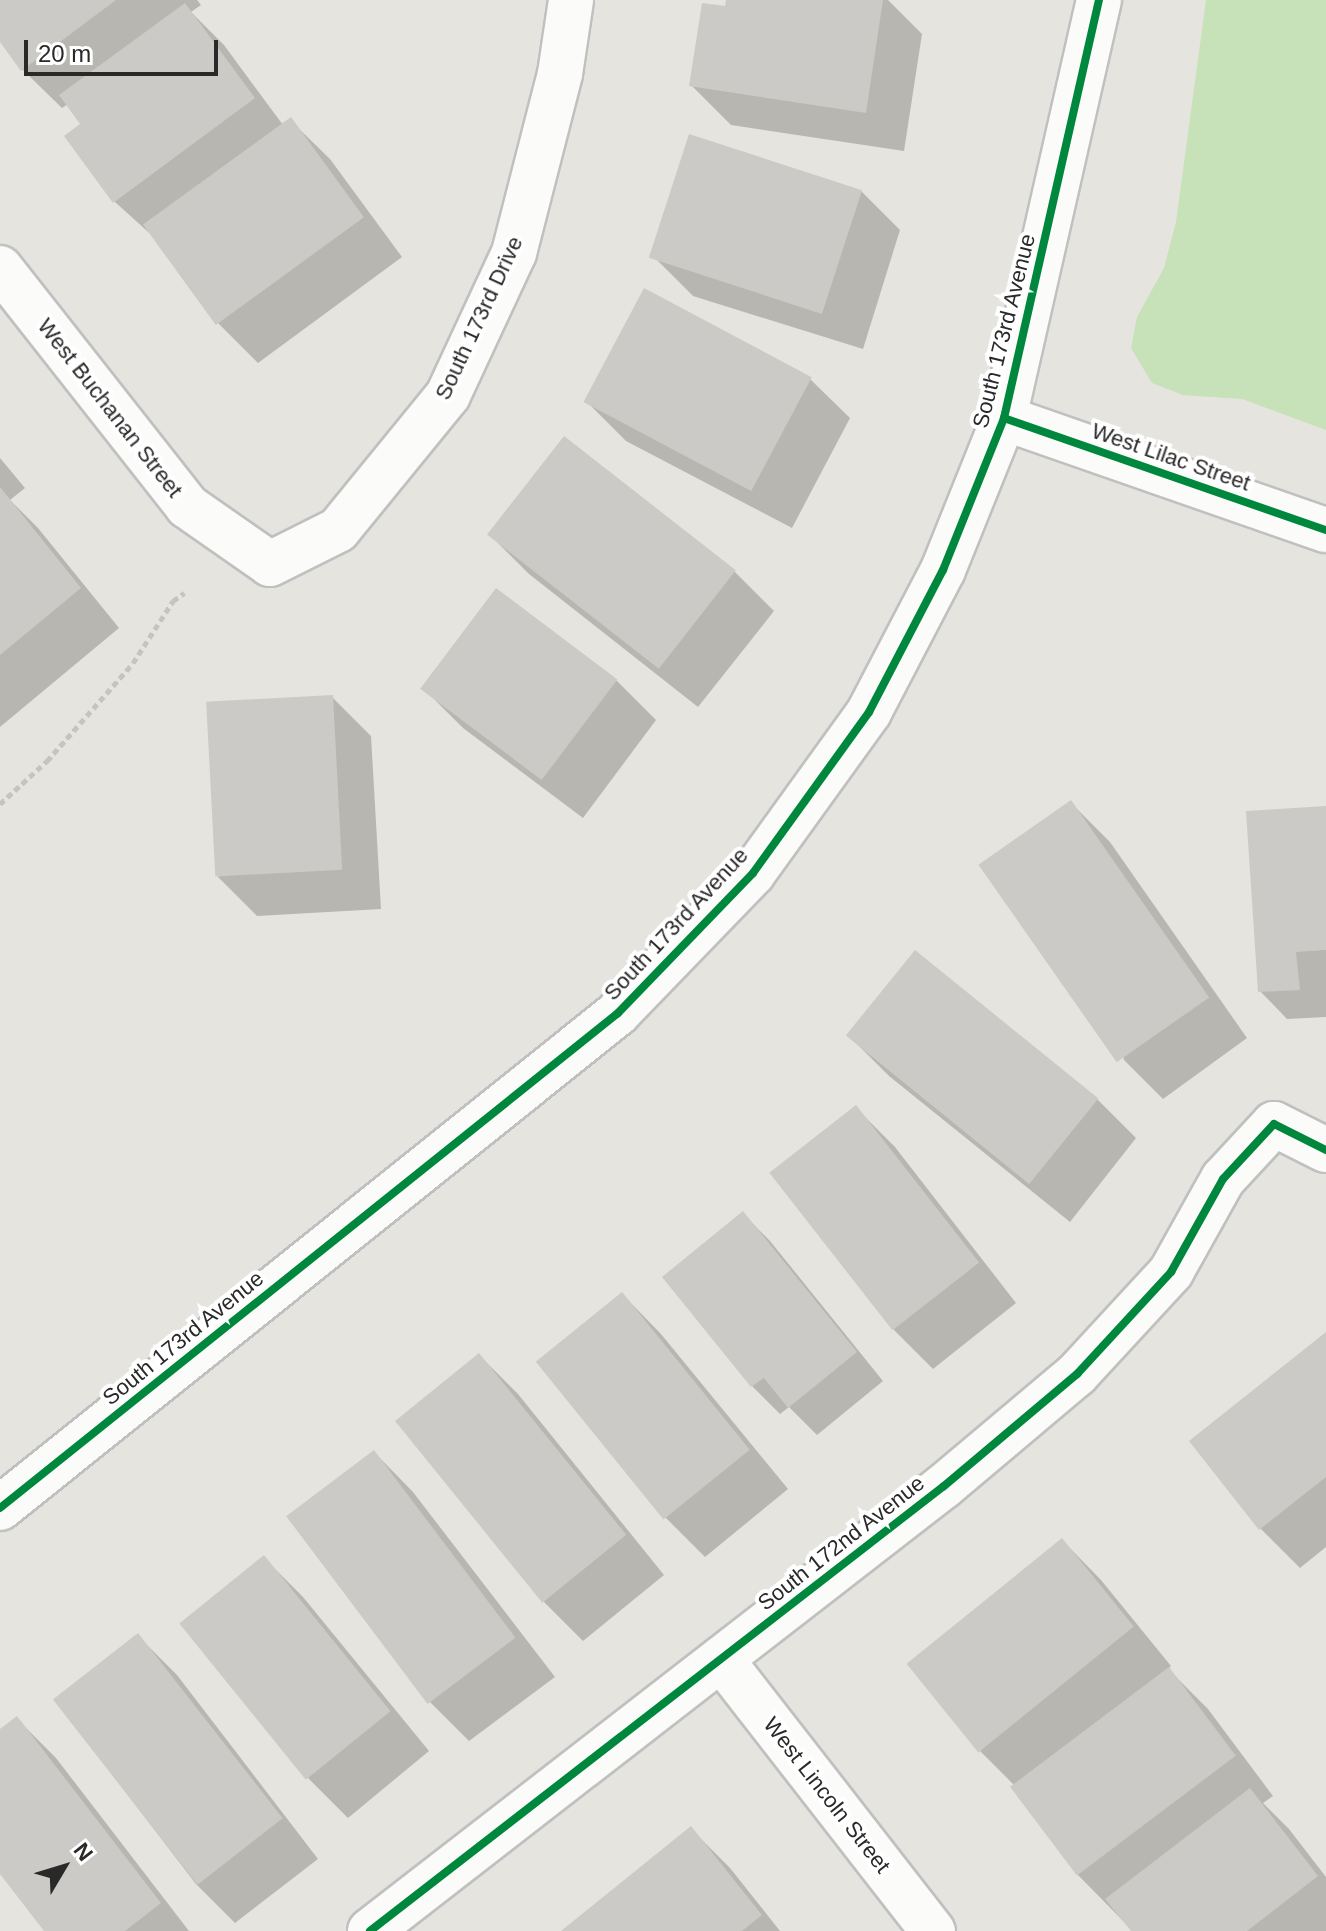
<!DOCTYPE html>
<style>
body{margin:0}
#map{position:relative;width:1326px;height:1931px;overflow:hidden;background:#e6e4de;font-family:Arial,sans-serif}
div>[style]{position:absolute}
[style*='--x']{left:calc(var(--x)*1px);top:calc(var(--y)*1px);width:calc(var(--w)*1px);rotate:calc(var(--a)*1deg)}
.green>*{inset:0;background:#c7e1b9}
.shadow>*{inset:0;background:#0003}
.building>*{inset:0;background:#cbcac6;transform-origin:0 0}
.path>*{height:5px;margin-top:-2.5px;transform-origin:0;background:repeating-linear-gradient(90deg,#c4c4c3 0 6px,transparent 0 10px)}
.roads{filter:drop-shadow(2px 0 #c0c0c0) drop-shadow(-2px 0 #c0c0c0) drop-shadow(0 2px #c0c0c0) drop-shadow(0 -2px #c0c0c0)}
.street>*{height:44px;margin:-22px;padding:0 22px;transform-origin:22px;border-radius:22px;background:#fbfbfa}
.secondary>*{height:44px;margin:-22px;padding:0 22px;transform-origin:22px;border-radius:22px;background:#fbfbfa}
.cycleway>*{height:8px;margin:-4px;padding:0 4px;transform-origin:4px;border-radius:4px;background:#00873e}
span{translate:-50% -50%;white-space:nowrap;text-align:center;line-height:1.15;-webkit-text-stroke:8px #fff;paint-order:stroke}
.street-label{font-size:22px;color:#292929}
.north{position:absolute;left:24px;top:1827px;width:80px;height:80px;-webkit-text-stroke:6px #fff;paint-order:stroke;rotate:52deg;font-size:22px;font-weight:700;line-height:32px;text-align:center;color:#292929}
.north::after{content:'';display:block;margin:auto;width:28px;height:36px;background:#292929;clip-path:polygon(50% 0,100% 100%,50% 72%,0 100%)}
.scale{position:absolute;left:24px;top:40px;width:194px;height:36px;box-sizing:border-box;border:4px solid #292929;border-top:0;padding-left:10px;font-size:24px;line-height:28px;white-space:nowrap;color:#292929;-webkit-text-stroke:6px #fff;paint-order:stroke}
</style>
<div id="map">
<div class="green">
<i style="clip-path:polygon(1206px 0,1326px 0,1326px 430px,1242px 399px,1183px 395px,1152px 383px,1131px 348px,1137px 317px,1164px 268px,1176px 222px)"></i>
</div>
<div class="shadow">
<i style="clip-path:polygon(0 0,197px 0,201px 5px,191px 12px,224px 45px,283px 125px,290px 120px,330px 159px,402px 257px,258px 363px,219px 324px,156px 239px,115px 202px,67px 137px,83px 124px,68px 104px,62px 108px,22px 69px,0 39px)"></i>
<i style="clip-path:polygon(728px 0,888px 0,922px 34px,904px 151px,731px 125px,691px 85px)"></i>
<i style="clip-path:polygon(861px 191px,900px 230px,863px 349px,693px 296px,654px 257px)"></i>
<i style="clip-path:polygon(810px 379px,850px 418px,792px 528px,626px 441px,587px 402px)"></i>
<i style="clip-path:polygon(0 458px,25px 488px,10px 500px,38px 528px,119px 628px,0 727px)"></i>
<i style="clip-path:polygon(490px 535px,735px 572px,774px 611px,698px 707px,529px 574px)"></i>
<i style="clip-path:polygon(617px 681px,656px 720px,583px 818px,463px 728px,424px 689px)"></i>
<i style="clip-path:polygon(332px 697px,371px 736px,381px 909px,257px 916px,218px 877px)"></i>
<i style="clip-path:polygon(1071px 803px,1110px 842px,1247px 1038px,1163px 1099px,1124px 1060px)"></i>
<i style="clip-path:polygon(1326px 808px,1326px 1017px,1287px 1019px,1260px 991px)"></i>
<i style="clip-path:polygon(850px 1037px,1097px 1099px,1136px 1138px,1070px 1222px,889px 1076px)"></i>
<i style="clip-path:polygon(856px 1108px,895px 1147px,1016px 1303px,933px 1369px,894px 1330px)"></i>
<i style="clip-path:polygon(743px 1214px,770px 1241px,883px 1381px,817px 1435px,789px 1407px,780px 1414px,752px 1386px,664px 1277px)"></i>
<i style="clip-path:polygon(622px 1294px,661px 1334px,788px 1489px,705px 1557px,666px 1518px,539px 1362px)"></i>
<i style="clip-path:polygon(1326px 1335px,1326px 1547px,1300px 1568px,1261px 1529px,1191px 1442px)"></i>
<i style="clip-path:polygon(479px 1355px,518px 1394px,664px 1575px,583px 1641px,544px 1602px)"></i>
<i style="clip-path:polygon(374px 1452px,413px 1492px,555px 1677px,469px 1741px,430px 1702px)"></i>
<i style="clip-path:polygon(1062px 1540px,1101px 1580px,1171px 1666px,1168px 1669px,1208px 1709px,1273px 1796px,1263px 1803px,1289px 1829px,1326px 1877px,1326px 1931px,1133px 1931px,1077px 1874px,1014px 1785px,979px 1750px)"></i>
<i style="clip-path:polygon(264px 1558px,303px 1597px,429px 1751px,348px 1818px,309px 1779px,183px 1624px)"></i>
<i style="clip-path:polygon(138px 1636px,177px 1675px,318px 1859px,235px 1923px,196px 1884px,55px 1700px)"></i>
<i style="clip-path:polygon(17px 1719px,56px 1758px,189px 1931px,46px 1931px,0 1871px,0 1732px)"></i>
<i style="clip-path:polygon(691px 1829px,730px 1868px,780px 1931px,564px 1931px)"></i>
</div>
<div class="building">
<i style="clip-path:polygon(0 0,116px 0,21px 71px,0 42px)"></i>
<i style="clip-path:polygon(726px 0,883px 0,866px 113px,689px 86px,702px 3px,725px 6px)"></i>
<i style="clip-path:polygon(185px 3px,255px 98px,113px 203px,64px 136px,80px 124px,59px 95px)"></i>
<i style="left:291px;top:117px;width:124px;height:183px;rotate:54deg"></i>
<i style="left:689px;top:134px;width:182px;height:130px;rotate:18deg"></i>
<i style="left:644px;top:288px;width:190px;height:129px;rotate:28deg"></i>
<i style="left:564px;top:436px;width:218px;height:125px;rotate:38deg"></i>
<i style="clip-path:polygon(0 487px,81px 588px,0 655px)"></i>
<i style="left:496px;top:588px;width:152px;height:126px;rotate:37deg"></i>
<i style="left:333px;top:695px;width:175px;height:127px;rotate:87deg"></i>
<i style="left:1071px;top:800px;width:241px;height:113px;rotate:55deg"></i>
<i style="clip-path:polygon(1326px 806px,1326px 950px,1296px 952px,1300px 990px,1258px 992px,1246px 811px)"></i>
<i style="left:915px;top:950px;width:236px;height:110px;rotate:39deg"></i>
<i style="left:856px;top:1105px;width:200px;height:110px;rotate:52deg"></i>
<i style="clip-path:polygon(743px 1211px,857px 1352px,788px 1408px,764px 1378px,751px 1387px,662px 1277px)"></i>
<i style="left:622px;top:1292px;width:203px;height:111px;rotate:51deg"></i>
<i style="clip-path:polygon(1326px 1332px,1326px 1477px,1259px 1530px,1189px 1441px)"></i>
<i style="left:479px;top:1353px;width:234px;height:108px;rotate:51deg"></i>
<i style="left:374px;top:1450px;width:235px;height:110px;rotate:53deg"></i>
<i style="left:1062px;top:1538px;width:114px;height:200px;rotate:51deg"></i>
<i style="left:264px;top:1555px;width:201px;height:109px;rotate:51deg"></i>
<i style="left:138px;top:1633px;width:235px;height:108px;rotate:52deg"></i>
<i style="left:1169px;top:1667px;width:111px;height:199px;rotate:53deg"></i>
<i style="clip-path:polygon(17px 1716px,161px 1903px,125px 1931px,44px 1931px,0 1874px,0 1729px)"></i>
<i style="clip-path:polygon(1250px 1788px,1318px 1876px,1247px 1931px,1131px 1931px,1105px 1899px)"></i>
<i style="clip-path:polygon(691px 1826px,762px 1915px,742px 1931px,561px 1931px)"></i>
</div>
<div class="path">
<i style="--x:0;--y:804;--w:64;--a:-42.5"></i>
<i style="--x:47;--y:761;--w:130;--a:-48.7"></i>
<i style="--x:133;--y:663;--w:74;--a:-57.2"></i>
<i style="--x:173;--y:601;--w:14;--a:-36"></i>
</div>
<div class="roads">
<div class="street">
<i style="--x:0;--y:268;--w:303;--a:51.8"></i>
<i style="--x:187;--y:506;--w:101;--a:34.9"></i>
<i style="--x:270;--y:564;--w:76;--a:-26.6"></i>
<i style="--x:338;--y:530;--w:174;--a:-50.8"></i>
<i style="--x:448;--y:395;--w:157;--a:-65.1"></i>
<i style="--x:514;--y:253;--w:185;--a:-75.6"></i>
<i style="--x:560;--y:74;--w:75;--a:-81.5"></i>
<i style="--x:721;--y:1659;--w:345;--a:52.1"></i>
<i style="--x:370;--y:1931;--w:726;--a:-37.79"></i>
<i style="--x:944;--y:1486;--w:174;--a:-40.1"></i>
<i style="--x:1077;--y:1374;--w:139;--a:-47.3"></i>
<i style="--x:1171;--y:1272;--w:107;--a:-60.8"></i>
<i style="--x:1223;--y:1179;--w:75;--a:-47.2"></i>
<i style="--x:1274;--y:1124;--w:58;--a:26.6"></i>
</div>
<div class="secondary">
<i style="--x:1004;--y:418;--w:341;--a:19.2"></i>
<i style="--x:0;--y:1508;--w:792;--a:-38.69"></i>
<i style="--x:618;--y:1013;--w:194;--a:-46"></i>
<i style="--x:753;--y:873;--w:198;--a:-54.2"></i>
<i style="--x:869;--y:712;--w:160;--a:-62.5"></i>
<i style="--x:943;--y:570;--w:164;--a:-68.1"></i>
<i style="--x:1004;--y:418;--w:429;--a:-77.2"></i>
</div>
</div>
<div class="cycleway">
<i style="--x:1004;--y:418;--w:341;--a:19.2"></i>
<i style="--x:0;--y:1508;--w:792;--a:-38.69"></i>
<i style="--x:618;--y:1013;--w:194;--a:-46"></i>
<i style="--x:753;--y:873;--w:198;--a:-54.2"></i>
<i style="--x:869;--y:712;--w:160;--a:-62.5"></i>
<i style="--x:943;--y:570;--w:164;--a:-68.1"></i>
<i style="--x:1004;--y:418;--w:429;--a:-77.2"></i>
<i style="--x:370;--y:1931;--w:726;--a:-37.79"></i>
<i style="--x:944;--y:1486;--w:174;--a:-40.1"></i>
<i style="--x:1077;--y:1374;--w:139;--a:-47.3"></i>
<i style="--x:1171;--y:1272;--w:107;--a:-60.8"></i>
<i style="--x:1223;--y:1179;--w:75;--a:-47.2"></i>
<i style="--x:1274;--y:1124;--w:58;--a:26.6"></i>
</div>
<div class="street-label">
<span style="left:479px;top:318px;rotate:-65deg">South 173rd Drive</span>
<span style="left:1004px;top:331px;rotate:-76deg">South 173rd Avenue</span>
<span style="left:110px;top:408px;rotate:52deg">West Buchanan Street</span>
<span style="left:1171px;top:457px;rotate:19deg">West Lilac Street</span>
<span style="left:676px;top:924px;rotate:-47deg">South 173rd Avenue</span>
<span style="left:183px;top:1338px;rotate:-39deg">South 173rd Avenue</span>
<span style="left:841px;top:1543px;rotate:-38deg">South 172nd Avenue</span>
<span style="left:827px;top:1795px;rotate:52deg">West Lincoln Street</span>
</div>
<div class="north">N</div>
<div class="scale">20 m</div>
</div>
